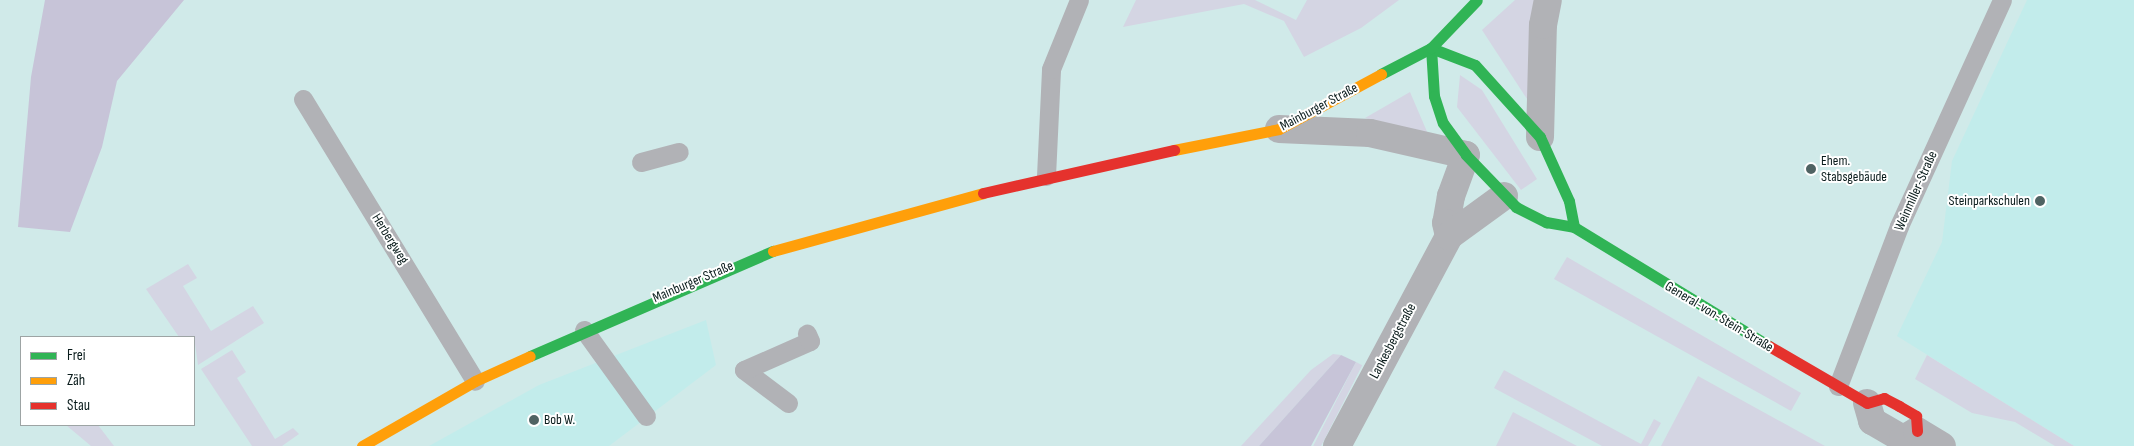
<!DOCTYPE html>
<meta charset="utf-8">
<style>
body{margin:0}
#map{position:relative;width:2134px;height:446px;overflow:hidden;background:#d0eae9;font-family:"Sofia Sans Condensed",sans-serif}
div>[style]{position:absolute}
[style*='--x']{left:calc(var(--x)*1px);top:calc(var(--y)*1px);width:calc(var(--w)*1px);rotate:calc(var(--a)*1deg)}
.built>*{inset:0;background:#c2eceb}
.green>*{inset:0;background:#d4d5e3;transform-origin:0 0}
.forest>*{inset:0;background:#c7c4d8}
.lane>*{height:19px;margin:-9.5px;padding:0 9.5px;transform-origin:9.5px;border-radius:9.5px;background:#b1b2b6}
.street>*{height:28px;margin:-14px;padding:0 14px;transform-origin:14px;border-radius:14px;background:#b1b2b6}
.fast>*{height:11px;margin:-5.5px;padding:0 5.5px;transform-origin:5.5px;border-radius:5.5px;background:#30b455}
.slow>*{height:11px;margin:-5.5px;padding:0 5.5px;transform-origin:5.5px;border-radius:5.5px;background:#ff9f0a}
.jam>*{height:11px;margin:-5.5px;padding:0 5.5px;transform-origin:5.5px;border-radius:5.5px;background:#e5322d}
.dots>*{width:14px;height:14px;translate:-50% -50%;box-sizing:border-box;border:2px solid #fff;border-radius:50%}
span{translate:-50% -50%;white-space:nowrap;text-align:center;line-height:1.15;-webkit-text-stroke:4px #fff;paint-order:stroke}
.street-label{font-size:14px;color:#091b1b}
.poi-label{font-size:14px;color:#091b1b}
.left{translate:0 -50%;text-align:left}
.right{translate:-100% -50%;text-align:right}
.legend{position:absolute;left:20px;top:336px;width:175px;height:90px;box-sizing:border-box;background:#fff;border:1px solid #9da4a4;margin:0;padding:6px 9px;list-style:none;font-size:15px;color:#091b1b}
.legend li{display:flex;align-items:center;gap:10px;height:25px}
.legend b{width:25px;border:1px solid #9da4a4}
</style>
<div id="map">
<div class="built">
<i style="clip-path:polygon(2027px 0,2134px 0,2134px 446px,2074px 446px,1897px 336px,1942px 242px,1952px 161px)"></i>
<i style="clip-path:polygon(706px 320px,716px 365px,609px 446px,429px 446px,539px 385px)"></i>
</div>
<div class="green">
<i style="clip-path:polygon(1136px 0,1255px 0,1296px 20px,1307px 0,1399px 0,1361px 28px,1304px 57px,1284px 21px,1244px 4px,1123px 27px)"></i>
<i style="clip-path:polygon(1515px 0,1538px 0,1529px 102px,1482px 30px)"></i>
<i style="clip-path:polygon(1460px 75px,1482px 90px,1537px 179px,1521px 190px,1457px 107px)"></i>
<i style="clip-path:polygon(1410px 92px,1428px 134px,1365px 118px)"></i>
<i style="clip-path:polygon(1567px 257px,1801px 393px,1791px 411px,1554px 279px)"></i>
<i style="clip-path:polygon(188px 264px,197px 278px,183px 286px,211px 331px,253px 306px,264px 323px,198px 365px,194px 337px,179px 337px,146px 289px)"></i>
<i style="clip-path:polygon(232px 350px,246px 372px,237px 378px,275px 439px,293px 428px,299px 434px,282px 446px,252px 446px,201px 369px)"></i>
<i style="clip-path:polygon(1333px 354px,1341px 355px,1259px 446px,1241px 446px,1311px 370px)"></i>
<i style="clip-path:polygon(1927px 355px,2074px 446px,2055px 446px,2015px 422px,1972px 413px,1915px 379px)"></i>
<i style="left:1356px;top:362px;width:7px;height:95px;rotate:27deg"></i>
<i style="clip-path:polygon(1504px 370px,1641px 444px,1654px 419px,1661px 423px,1648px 446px,1602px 446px,1494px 388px)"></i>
<i style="clip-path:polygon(1698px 376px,1825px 446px,1661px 446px)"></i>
<i style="clip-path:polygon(1513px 412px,1577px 446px,1496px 446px)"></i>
<i style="clip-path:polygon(66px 425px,98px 425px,114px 446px,91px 446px)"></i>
</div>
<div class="forest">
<i style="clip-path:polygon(45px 0,184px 0,117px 81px,102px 147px,70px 232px,18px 227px,31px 77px)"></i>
<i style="clip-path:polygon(1341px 355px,1356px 362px,1311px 446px,1259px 446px)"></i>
</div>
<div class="lane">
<i style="--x:303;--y:99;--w:330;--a:58.6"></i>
<i style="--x:641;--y:162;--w:39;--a:-15"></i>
<i style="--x:1046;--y:176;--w:107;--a:-87.3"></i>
<i style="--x:1051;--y:69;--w:74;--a:-67.9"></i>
<i style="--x:584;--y:330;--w:106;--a:54.2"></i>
<i style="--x:1838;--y:386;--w:171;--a:-69.1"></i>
<i style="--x:1899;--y:226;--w:248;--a:-65.5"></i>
<i style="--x:788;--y:403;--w:55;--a:-143.1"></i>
<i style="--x:744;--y:370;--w:72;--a:-23.7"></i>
<i style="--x:810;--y:341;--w:8;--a:-113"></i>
</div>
<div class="street">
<i style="--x:1279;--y:129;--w:91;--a:2.5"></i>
<i style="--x:1370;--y:133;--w:98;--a:12.9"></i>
<i style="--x:1466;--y:155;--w:44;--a:110.1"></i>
<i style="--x:1451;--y:196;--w:27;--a:100"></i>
<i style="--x:1446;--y:223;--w:13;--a:77"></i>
<i style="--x:1540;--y:137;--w:112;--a:-88.5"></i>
<i style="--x:1543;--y:25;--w:25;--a:-79"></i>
<i style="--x:1867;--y:403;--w:19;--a:74"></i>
<i style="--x:1872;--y:421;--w:36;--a:30"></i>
<i style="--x:1903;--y:439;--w:16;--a:-30"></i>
<i style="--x:1917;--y:431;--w:29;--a:31"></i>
<i style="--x:1337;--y:446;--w:238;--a:-61.9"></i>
<i style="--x:1449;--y:236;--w:68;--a:-36"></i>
</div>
<div class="fast">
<i style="--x:1431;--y:48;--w:48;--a:86.4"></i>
<i style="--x:1434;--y:96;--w:28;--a:72"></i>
<i style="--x:1443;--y:123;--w:39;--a:54"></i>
<i style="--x:1466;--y:155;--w:72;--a:46.1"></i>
<i style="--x:1516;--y:207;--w:34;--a:27"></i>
<i style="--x:1546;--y:222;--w:28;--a:10"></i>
<i style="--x:1574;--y:227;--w:228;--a:31.4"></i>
<i style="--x:1431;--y:48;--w:47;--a:21.1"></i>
<i style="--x:1475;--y:65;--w:97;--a:47.9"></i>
<i style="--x:1540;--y:137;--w:70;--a:65.6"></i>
<i style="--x:1569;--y:201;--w:26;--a:79"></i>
<i style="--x:1381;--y:74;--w:56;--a:-27.5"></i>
<i style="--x:1431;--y:48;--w:66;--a:-46.2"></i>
<i style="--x:530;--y:356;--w:265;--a:-23.4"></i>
</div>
<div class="slow">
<i style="--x:1174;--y:150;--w:107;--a:-11.3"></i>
<i style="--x:1279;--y:129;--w:116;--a:-28.3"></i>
<i style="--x:773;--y:251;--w:218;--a:-15.4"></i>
<i style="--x:362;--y:446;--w:130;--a:-29.9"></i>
<i style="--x:475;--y:381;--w:60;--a:-24.4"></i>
</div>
<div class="jam">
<i style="--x:983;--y:193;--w:196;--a:-12.7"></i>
<i style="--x:1769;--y:346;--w:113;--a:30.2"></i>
<i style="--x:1867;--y:403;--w:18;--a:-16"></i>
<i style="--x:1884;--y:398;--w:17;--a:28"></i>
<i style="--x:1899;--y:406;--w:20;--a:30"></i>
<i style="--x:1916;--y:416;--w:15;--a:86"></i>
</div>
<div class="dots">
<i style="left:1811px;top:169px;background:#4f6363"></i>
<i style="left:2040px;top:201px;background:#4f6363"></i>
<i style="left:534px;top:420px;background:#4f6363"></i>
</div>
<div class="street-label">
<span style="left:1319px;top:107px;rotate:-28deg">Mainburger Straße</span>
<span style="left:1916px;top:191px;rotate:-66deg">Weinmiller-Straße</span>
<span style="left:390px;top:239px;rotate:58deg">Herbergweg</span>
<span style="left:693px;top:282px;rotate:-23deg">Mainburger Straße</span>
<span style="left:1719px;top:317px;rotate:31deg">General-von-Stein-Straße</span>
<span style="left:1393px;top:341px;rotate:-62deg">Lankesbergstraße</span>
</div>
<div class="poi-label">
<span class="left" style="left:1821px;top:169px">Ehem.<br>Stabsgebäude</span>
<span class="right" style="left:2030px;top:201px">Steinparkschulen</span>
<span class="left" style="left:544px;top:420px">Bob W.</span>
</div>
<ul class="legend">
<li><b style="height:6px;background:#30b455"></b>Frei</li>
<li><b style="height:6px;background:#ff9f0a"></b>Zäh</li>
<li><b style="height:6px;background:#e5322d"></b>Stau</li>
</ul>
</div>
